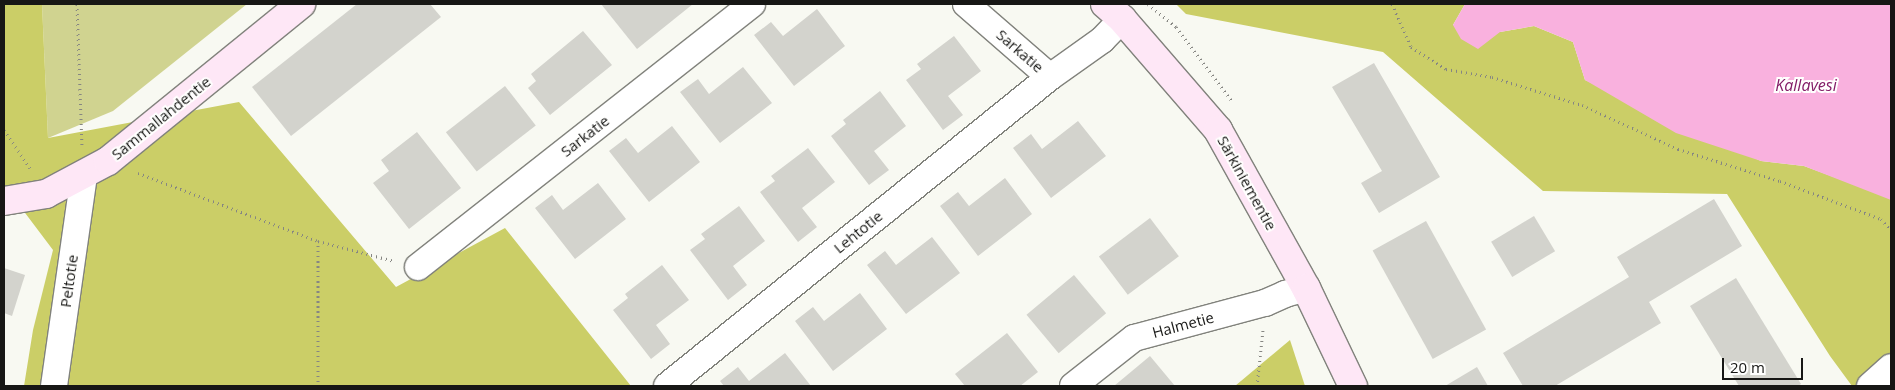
<!DOCTYPE html>
<meta charset="utf-8">
<style>
body{margin:0}
#map{position:relative;width:1895px;height:390px;overflow:hidden;background:#f8f9f2;font-family:"Open Sans",sans-serif}
div>[style]{position:absolute}
[style*='--x']{left:calc(var(--x)*1px);top:calc(var(--y)*1px);width:calc(var(--w)*1px);rotate:calc(var(--a)*1deg)}
.green>*{inset:0;background:#d0d390}
.forest>*{inset:0;background:#cbce67}
.water>*{inset:0;background:#f9b1de}
.building>*{inset:0;background:#d3d3cd;transform-origin:0 0}
.path>*{height:3px;margin-top:-1.5px;transform-origin:0;background:repeating-linear-gradient(90deg,#868682 0 1px,transparent 0 5px)}
.roads{filter:drop-shadow(1px 0 #81827c) drop-shadow(-1px 0 #81827c) drop-shadow(0 1px #81827c) drop-shadow(0 -1px #81827c)}
.street>*{height:26px;margin:-13px;padding:0 13px;transform-origin:13px;border-radius:13px;background:#fff}
.secondary>*{height:28px;margin:-14px;padding:0 14px;transform-origin:14px;border-radius:14px;background:#fee7f6}
span{translate:-50% -50%;white-space:nowrap;text-align:center;line-height:1.15;-webkit-text-stroke:4px #fffffe;paint-order:stroke}
.street-label{font-size:15px;color:#171715}
.water-label{font-size:16px;color:#831e68;font-style:italic}
.frame{position:absolute;inset:0;border:5px solid #171715;pointer-events:none}
.scale{position:absolute;left:1722px;top:358px;width:81px;height:22px;box-sizing:border-box;border:2px solid #171715;border-top:0;padding-left:6px;font-size:15px;line-height:18px;white-space:nowrap;color:#171715;-webkit-text-stroke:4px #fffffe;paint-order:stroke}
</style>
<div id="map">
<div class="green">
<i style="clip-path:polygon(42px 4px,247px 4px,113px 111px,48px 138px)"></i>
</div>
<div class="forest">
<i style="clip-path:polygon(4px 4px,42px 4px,48px 138px,239px 102px,396px 287px,505px 228px,631px 386px,24px 386px,33px 330px,53px 250px,4px 185px)"></i>
<i style="clip-path:polygon(1176px 4px,1465px 4px,1453px 25px,1500px 32px,1534px 26px,1573px 42px,1585px 80px,1761px 161px,1804px 166px,1888px 197px,1891px 200px,1891px 386px,1852px 386px,1830px 356px,1727px 194px,1543px 191px,1383px 52px,1186px 14px)"></i>
<i style="clip-path:polygon(1290px 340px,1305px 386px,1235px 386px)"></i>
</div>
<div class="water">
<i style="clip-path:polygon(1465px 4px,1891px 4px,1891px 200px,1804px 166px,1761px 161px,1676px 133px,1585px 80px,1573px 42px,1534px 26px,1500px 32px,1478px 49px,1461px 39px,1453px 25px)"></i>
</div>
<div class="building">
<i style="clip-path:polygon(357px 4px,430px 4px,441px 17px,291px 136px,252px 87px)"></i>
<i style="clip-path:polygon(601px 4px,693px 4px,637px 49px)"></i>
<i style="clip-path:polygon(817px 9px,845px 46px,794px 86px,754px 35px,771px 22px,783px 36px)"></i>
<i style="clip-path:polygon(583px 31px,612px 65px,550px 115px,528px 88px,536px 81px,531px 74px)"></i>
<i style="clip-path:polygon(954px 36px,981px 71px,948px 96px,963px 115px,943px 130px,906px 80px,921px 69px,917px 64px)"></i>
<i style="clip-path:polygon(1374px 63px,1440px 177px,1379px 213px,1361px 183px,1382px 171px,1332px 87px)"></i>
<i style="clip-path:polygon(743px 67px,772px 103px,720px 143px,680px 92px,698px 79px,709px 94px)"></i>
<i style="left:505px;top:86px;width:50px;height:75px;rotate:52deg"></i>
<i style="clip-path:polygon(880px 91px,906px 126px,874px 151px,889px 170px,869px 185px,831px 136px,846px 124px,843px 120px)"></i>
<i style="clip-path:polygon(1078px 121px,1106px 156px,1051px 198px,1013px 148px,1031px 134px,1042px 149px)"></i>
<i style="clip-path:polygon(672px 126px,700px 162px,649px 202px,609px 151px,626px 138px,638px 153px)"></i>
<i style="clip-path:polygon(417px 132px,461px 188px,409px 229px,373px 183px,389px 171px,381px 160px)"></i>
<i style="clip-path:polygon(808px 148px,835px 182px,802px 208px,817px 227px,798px 242px,760px 192px,775px 181px,771px 176px)"></i>
<i style="clip-path:polygon(1005px 178px,1032px 214px,978px 256px,940px 206px,958px 192px,969px 206px)"></i>
<i style="clip-path:polygon(598px 183px,626px 219px,575px 259px,535px 208px,552px 195px,563px 210px)"></i>
<i style="clip-path:polygon(1714px 199px,1742px 246px,1649px 302px,1661px 323px,1555px 386px,1523px 386px,1503px 353px,1629px 277px,1617px 257px)"></i>
<i style="clip-path:polygon(739px 206px,765px 241px,733px 266px,747px 285px,728px 300px,690px 250px,705px 239px,701px 234px)"></i>
<i style="left:1534px;top:216px;width:41px;height:50px;rotate:59deg"></i>
<i style="left:1150px;top:218px;width:48px;height:64px;rotate:53deg"></i>
<i style="left:1426px;top:221px;width:124px;height:61px;rotate:61deg"></i>
<i style="clip-path:polygon(932px 237px,960px 273px,906px 314px,867px 265px,885px 251px,896px 265px)"></i>
<i style="clip-path:polygon(662px 265px,689px 300px,656px 325px,670px 344px,651px 359px,613px 310px,628px 298px,625px 294px)"></i>
<i style="clip-path:polygon(4px 268px,25px 275px,12px 316px,4px 313px)"></i>
<i style="left:1074px;top:275px;width:50px;height:62px;rotate:50deg"></i>
<i style="clip-path:polygon(1736px 278px,1801px 384px,1798px 386px,1739px 386px,1690px 306px)"></i>
<i style="clip-path:polygon(860px 293px,887px 329px,833px 371px,795px 321px,813px 307px,824px 321px)"></i>
<i style="clip-path:polygon(1007px 333px,1038px 372px,1020px 386px,965px 386px,955px 374px)"></i>
<i style="clip-path:polygon(785px 353px,811px 386px,724px 386px,720px 381px,738px 367px,749px 381px)"></i>
<i style="clip-path:polygon(1150px 356px,1175px 386px,1114px 386px)"></i>
<i style="clip-path:polygon(1477px 367px,1488px 386px,1445px 386px)"></i>
</div>
<div class="path">
<i style="--x:77;--y:4;--w:141;--a:88"></i>
<i style="--x:1148;--y:4;--w:36;--a:39"></i>
<i style="--x:1176;--y:27;--w:93;--a:52.9"></i>
<i style="--x:1392;--y:4;--w:47;--a:66.2"></i>
<i style="--x:1411;--y:47;--w:41;--a:32.2"></i>
<i style="--x:1446;--y:69;--w:47;--a:9.9"></i>
<i style="--x:1492;--y:77;--w:94;--a:17.3"></i>
<i style="--x:1582;--y:105;--w:106;--a:24.6"></i>
<i style="--x:1678;--y:149;--w:107;--a:17.4"></i>
<i style="--x:1780;--y:181;--w:108;--a:20.6"></i>
<i style="--x:1881;--y:219;--w:15;--a:48"></i>
<i style="--x:4;--y:130;--w:46;--a:55.6"></i>
<i style="--x:138;--y:173;--w:192;--a:20.7"></i>
<i style="--x:318;--y:241;--w:79;--a:14.7"></i>
<i style="--x:318;--y:241;--w:145;--a:90"></i>
<i style="--x:1257;--y:386;--w:56;--a:-83.9"></i>
</div>
<div class="roads">
<div class="street">
<i style="--x:966;--y:4;--w:111;--a:41"></i>
<i style="--x:1050;--y:77;--w:64;--a:-35.4"></i>
<i style="--x:1102;--y:40;--w:29;--a:-46"></i>
<i style="--x:418;--y:267;--w:425;--a:-38.2"></i>
<i style="--x:54;--y:386;--w:212;--a:-81.9"></i>
<i style="--x:667;--y:386;--w:492;--a:-38.9"></i>
<i style="--x:1073;--y:386;--w:78;--a:-38.2"></i>
<i style="--x:1134;--y:338;--w:136;--a:-15"></i>
<i style="--x:1265;--y:303;--w:22;--a:-24"></i>
<i style="--x:1285;--y:294;--w:22;--a:-16"></i>
<i style="--x:1870;--y:386;--w:28;--a:-42"></i>
</div>
<div class="secondary">
<i style="--x:1105;--y:4;--w:23;--a:41"></i>
<i style="--x:1122;--y:19;--w:147;--a:49.1"></i>
<i style="--x:1218;--y:130;--w:181;--a:60.9"></i>
<i style="--x:1306;--y:288;--w:109;--a:64.4"></i>
<i style="--x:4;--y:201;--w:43;--a:-9.5"></i>
<i style="--x:46;--y:194;--w:70;--a:-28"></i>
<i style="--x:108;--y:161;--w:249;--a:-39.1"></i>
</div>
</div>
<div class="street-label">
<span style="left:1020px;top:51px;rotate:41deg">Sarkatie</span>
<span style="left:161px;top:118px;rotate:-39deg">Sammallahdentie</span>
<span style="left:585px;top:136px;rotate:-38deg">Sarkatie</span>
<span style="left:1247px;top:183px;rotate:61deg">Särkiniementie</span>
<span style="left:858px;top:232px;rotate:-39deg">Lehtotie</span>
<span style="left:69px;top:281px;rotate:-82deg">Peltotie</span>
<span style="left:1183px;top:325px;rotate:-15deg">Halmetie</span>
</div>
<div class="water-label">
<span style="left:1806px;top:85px">Kallavesi</span>
</div>
<div class="frame"></div>
<div class="scale">20 m</div>
</div>
